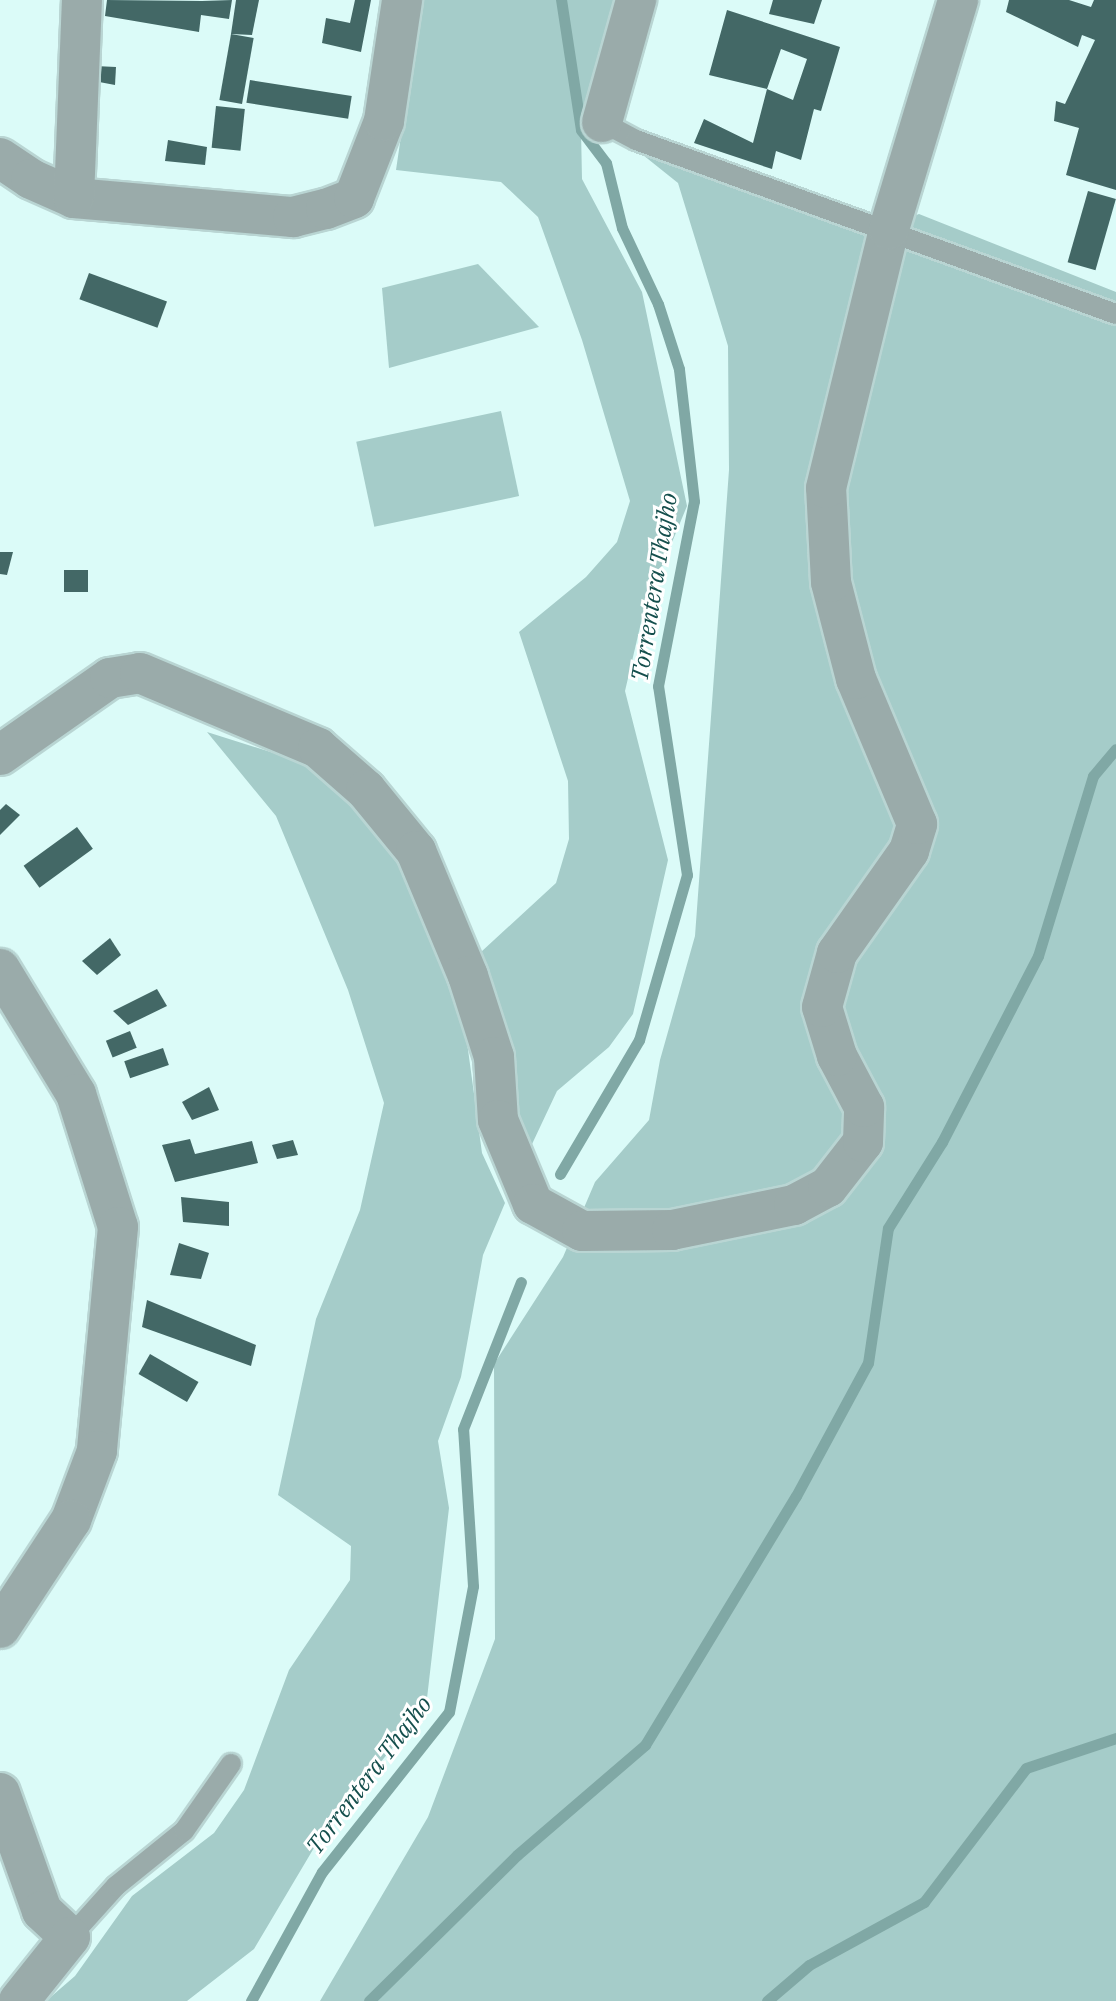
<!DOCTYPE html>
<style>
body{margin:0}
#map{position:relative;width:1116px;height:2001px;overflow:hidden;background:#dbfbf8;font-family:"IBM Plex Serif",serif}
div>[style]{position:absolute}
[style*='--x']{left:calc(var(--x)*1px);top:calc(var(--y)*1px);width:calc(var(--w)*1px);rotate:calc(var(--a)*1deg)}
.green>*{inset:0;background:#a5ccc9;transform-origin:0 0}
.stream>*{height:11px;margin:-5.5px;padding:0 5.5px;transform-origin:5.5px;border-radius:5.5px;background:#80a8a5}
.building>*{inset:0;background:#436866;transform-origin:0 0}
.roads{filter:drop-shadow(2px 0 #b9d5d3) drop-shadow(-2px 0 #b9d5d3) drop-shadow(0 2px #b9d5d3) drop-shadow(0 -2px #b9d5d3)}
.service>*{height:20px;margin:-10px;padding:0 10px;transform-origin:10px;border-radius:10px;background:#9aabaa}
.minor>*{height:40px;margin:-20px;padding:0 20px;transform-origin:20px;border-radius:20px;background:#9aabaa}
span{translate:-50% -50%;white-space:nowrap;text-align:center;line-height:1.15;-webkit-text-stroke:6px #fff;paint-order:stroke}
.water-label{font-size:24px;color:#154f4d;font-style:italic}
</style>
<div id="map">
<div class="green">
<i style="clip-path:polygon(421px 0,615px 0,581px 130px,582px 179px,642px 292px,687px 506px,644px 610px,625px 691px,668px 860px,633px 1014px,609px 1047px,557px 1091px,525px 1159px,510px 1047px,481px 952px,556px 883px,569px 839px,568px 781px,519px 632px,586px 577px,617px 542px,630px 501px,582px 340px,538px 217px,501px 182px,396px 170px)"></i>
<i style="clip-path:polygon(638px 151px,864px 235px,919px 214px,1116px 292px,1116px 2001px,320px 2001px,428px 1817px,495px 1639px,494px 1364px,563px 1257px,595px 1182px,649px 1120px,660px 1060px,695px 936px,729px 470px,728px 346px,678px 183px)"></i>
<i style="clip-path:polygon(478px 264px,539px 327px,389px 368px,382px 288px)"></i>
<i style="left:501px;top:411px;width:87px;height:148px;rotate:78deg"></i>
<i style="clip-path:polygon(207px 732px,312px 765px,390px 845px,464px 1020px,482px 1153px,505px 1203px,483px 1255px,461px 1377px,438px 1441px,449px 1508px,426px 1707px,324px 1831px,254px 1949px,187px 2001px,46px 2001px,75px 1976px,132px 1896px,214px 1833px,244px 1790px,289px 1670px,350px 1580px,351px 1546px,278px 1495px,316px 1319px,360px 1210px,384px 1103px,348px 990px,276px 816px)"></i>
</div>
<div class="stream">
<i style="--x:560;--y:1174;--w:156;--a:-59.5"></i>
<i style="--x:639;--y:1040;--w:172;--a:-73.8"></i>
<i style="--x:687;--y:875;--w:191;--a:-98.7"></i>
<i style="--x:658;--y:686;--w:188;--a:-79"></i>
<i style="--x:694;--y:501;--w:133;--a:-96.5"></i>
<i style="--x:679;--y:369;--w:68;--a:-107.9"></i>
<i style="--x:658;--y:304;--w:84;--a:-115.3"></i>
<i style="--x:622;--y:228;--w:67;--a:-103.8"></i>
<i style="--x:606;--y:163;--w:41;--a:-127.1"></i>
<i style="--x:581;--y:130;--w:132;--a:-98.7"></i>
<i style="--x:251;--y:2001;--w:147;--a:-61.2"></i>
<i style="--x:322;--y:1872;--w:204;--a:-51.6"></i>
<i style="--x:449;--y:1712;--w:128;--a:-79.2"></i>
<i style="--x:473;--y:1586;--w:157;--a:-93.6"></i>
<i style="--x:463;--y:1429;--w:158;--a:-68.5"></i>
<i style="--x:369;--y:2001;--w:208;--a:-44.6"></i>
<i style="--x:517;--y:1855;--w:169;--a:-40.7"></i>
<i style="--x:645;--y:1745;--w:291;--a:-58.8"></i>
<i style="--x:796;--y:1496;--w:151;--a:-61.6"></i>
<i style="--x:868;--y:1363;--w:136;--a:-81.6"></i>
<i style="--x:888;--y:1228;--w:102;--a:-57.9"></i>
<i style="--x:942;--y:1142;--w:209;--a:-62.7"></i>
<i style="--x:1038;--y:956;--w:188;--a:-73"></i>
<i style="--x:1093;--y:776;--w:35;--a:-50"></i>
<i style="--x:767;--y:2001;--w:55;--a:-40.6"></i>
<i style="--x:809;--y:1965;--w:131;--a:-28.7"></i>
<i style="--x:924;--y:1902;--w:168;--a:-52.7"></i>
<i style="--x:1026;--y:1768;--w:95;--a:-18.4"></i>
</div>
<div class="building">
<i style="clip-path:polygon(107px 0,202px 1px,232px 0,229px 19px,201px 15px,199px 32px,105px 16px)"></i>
<i style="clip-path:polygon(236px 0,259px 0,252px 35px,231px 34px)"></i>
<i style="clip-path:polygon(355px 0,371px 0,361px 52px,322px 43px,326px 18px,350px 23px)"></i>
<i style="clip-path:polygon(773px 0,822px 0,814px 24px,769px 14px)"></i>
<i style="clip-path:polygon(1009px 0,1069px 0,1091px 7px,1094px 0,1116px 0,1116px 190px,1066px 175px,1079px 128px,1054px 121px,1056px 101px,1065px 104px,1095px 40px,1082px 35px,1078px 47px,1006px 12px)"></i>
<i style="clip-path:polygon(727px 10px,840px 47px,821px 111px,814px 109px,801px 160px,776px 151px,772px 169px,694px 143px,704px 119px,753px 143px,767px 89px,793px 100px,807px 59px,781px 49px,767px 89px,709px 75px)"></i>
<i style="left:231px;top:34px;width:23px;height:67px;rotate:10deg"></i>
<i style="clip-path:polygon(95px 66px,116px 67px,115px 85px,94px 81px)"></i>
<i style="left:250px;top:80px;width:103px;height:23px;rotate:9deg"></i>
<i style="left:216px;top:106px;width:29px;height:42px;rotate:6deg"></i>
<i style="clip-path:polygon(168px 140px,207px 147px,205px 165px,165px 161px)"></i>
<i style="left:1088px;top:191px;width:29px;height:74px;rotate:16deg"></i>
<i style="left:89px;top:273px;width:83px;height:28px;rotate:20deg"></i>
<i style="clip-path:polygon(0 552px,13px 552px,7px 575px,0 574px)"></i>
<i style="left:88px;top:570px;width:22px;height:24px;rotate:90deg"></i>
<i style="clip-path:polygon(6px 804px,20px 815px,0 835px,0 810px)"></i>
<i style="left:77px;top:827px;width:27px;height:66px;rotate:54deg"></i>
<i style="clip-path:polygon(110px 938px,121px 955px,97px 975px,82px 961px)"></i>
<i style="clip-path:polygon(157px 989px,167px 1006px,128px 1025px,113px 1011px)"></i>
<i style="left:130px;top:1031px;width:18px;height:26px;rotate:68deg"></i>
<i style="left:163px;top:1048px;width:18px;height:41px;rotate:71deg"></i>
<i style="clip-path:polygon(209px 1087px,219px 1110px,192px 1120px,182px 1102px)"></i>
<i style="clip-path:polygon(190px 1139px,195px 1154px,252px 1141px,258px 1163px,175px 1182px,162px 1145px)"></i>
<i style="clip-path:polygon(293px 1140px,298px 1155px,277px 1159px,272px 1145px)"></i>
<i style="clip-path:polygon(181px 1197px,229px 1202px,229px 1226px,183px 1222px)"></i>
<i style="clip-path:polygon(179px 1243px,209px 1253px,201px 1279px,170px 1275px)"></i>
<i style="clip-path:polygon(147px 1300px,256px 1345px,251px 1366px,142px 1327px)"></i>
<i style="left:150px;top:1354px;width:56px;height:23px;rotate:30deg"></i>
</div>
<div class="roads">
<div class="service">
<i style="--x:602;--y:122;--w:38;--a:28"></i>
<i style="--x:636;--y:140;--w:511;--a:19.93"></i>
<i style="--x:70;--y:1937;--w:69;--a:-48"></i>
<i style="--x:116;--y:1886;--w:87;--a:-39"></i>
<i style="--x:184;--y:1831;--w:82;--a:-55"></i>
</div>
<div class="minor">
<i style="--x:602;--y:122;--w:127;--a:-74.4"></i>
<i style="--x:0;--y:158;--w:37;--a:34"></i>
<i style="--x:31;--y:179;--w:47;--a:23.8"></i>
<i style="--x:74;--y:198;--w:220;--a:5"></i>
<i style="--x:293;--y:217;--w:34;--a:-14"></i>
<i style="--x:326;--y:209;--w:30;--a:-21"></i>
<i style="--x:354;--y:198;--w:83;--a:-68.7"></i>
<i style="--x:384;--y:121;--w:122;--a:-81.5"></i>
<i style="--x:74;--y:198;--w:198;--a:-87.7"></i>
<i style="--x:0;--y:755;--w:134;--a:-35"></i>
<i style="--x:110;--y:678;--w:30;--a:-9"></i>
<i style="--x:140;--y:673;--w:193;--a:22.8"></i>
<i style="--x:318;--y:748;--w:64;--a:41.2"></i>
<i style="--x:366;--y:790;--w:79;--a:50.7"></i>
<i style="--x:416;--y:851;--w:135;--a:67.4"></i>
<i style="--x:468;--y:976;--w:85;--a:72.2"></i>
<i style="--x:494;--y:1057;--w:63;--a:86.4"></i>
<i style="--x:498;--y:1120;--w:91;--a:67.4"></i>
<i style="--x:533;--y:1204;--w:56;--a:28.9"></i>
<i style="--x:582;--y:1231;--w:90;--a:-0.6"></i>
<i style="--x:672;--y:1230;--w:125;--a:-11.6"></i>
<i style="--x:794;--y:1205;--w:38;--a:-28"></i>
<i style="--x:828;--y:1187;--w:57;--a:-52.1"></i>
<i style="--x:863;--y:1142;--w:35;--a:-88"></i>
<i style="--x:864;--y:1107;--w:58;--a:-117.9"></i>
<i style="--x:837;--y:1056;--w:51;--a:-107"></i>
<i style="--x:822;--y:1007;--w:56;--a:-74.5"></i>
<i style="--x:837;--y:953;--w:125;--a:-54.8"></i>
<i style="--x:909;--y:851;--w:28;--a:-73"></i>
<i style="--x:917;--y:824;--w:157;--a:-112.8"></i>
<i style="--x:856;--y:679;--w:100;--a:-104.5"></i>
<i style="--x:831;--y:582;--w:94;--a:-93"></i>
<i style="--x:826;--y:488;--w:267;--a:-76.3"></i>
<i style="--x:889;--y:229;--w:239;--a:-73.2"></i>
<i style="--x:0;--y:969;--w:146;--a:58.7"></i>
<i style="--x:76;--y:1094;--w:139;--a:72.5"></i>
<i style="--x:118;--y:1227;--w:225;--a:95.4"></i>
<i style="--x:97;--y:1451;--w:74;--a:110.6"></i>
<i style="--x:71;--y:1520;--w:129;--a:123.3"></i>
<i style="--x:0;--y:1793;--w:125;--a:70.4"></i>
<i style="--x:42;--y:1911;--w:38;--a:43"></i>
<i style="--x:70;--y:1937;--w:82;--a:128.6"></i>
</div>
</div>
<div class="water-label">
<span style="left:654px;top:587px;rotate:-81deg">Torrentera Thajho</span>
<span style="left:369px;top:1775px;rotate:-53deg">Torrentera Thajho</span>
</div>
</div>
